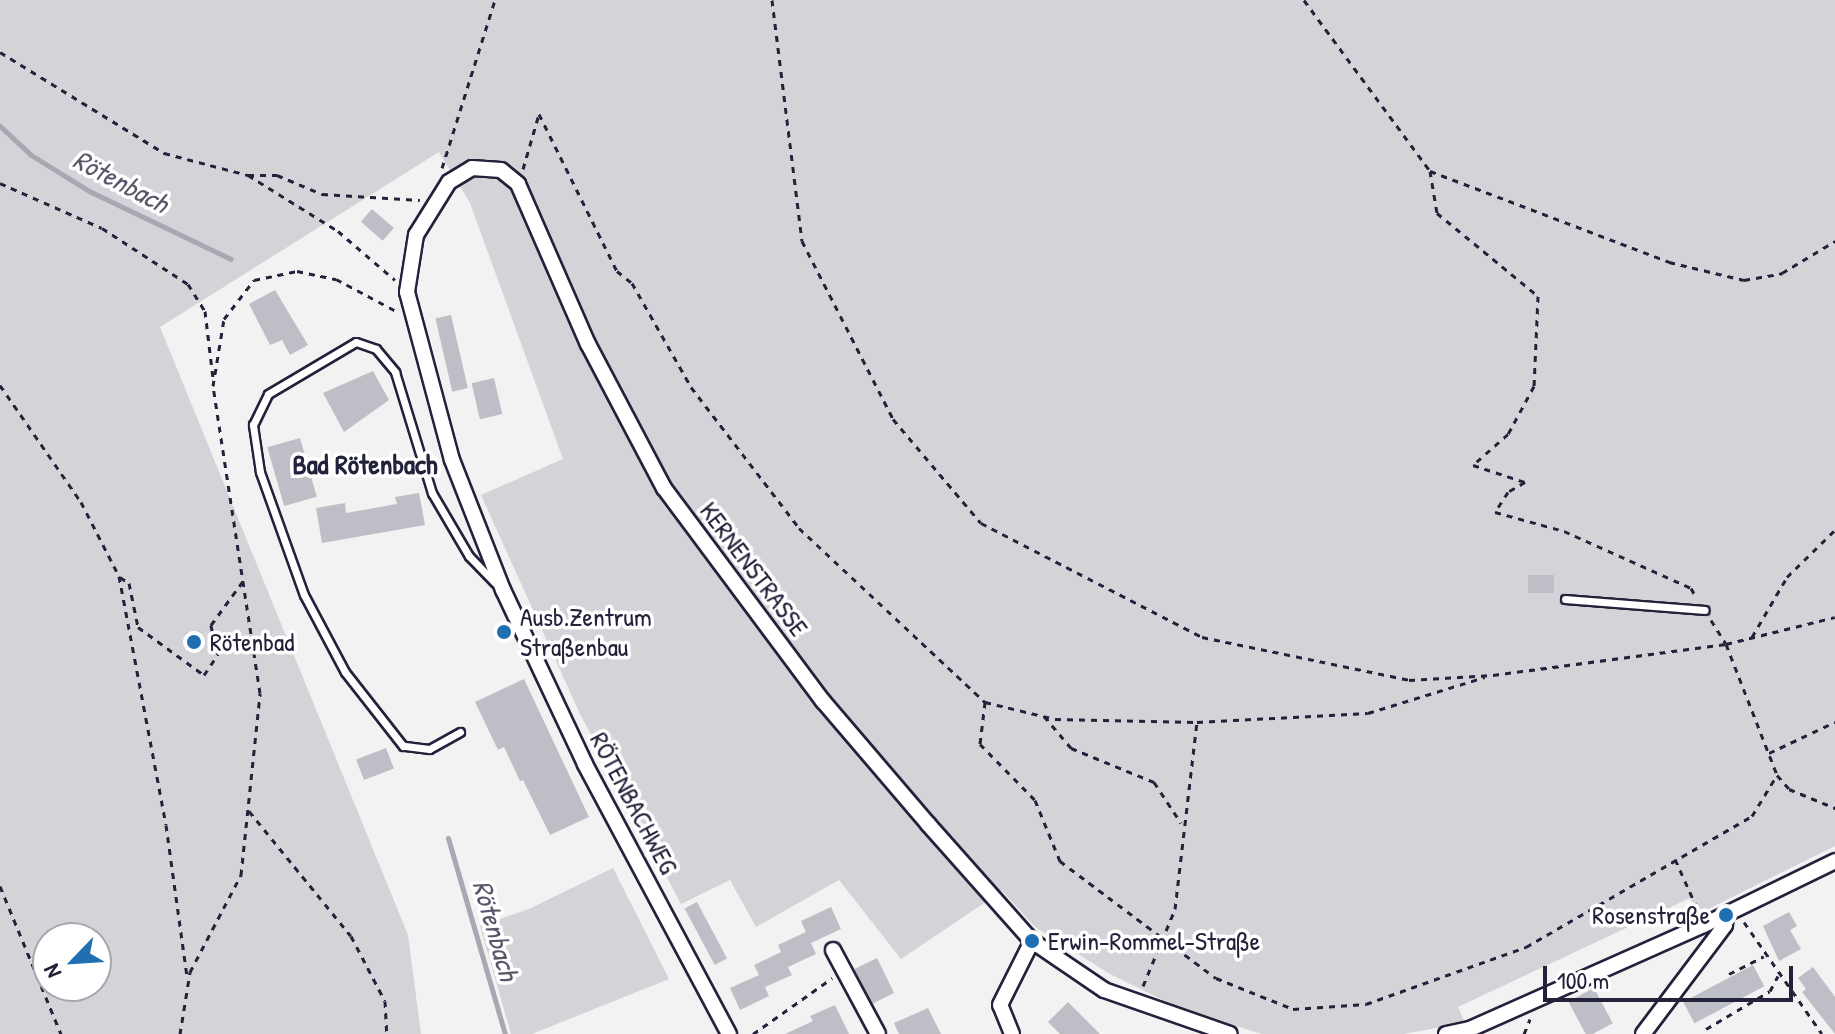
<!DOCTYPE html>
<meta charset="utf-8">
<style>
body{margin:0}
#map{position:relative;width:1835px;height:1034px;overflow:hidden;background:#f2f2f3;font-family:"Patrick Hand",sans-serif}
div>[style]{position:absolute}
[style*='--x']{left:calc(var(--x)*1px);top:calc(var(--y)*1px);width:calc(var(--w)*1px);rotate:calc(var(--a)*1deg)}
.green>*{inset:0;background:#d3d3d8}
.stream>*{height:5px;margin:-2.5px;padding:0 2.5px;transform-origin:2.5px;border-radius:2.5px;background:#a8a8b2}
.building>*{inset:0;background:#bebec6;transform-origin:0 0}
.path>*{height:3px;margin-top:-1.5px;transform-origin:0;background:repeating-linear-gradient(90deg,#22223b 0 6px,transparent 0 12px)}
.roads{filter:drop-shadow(2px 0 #22223b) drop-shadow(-2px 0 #22223b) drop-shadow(0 2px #22223b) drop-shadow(0 -2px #22223b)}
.lane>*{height:7px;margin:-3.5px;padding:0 3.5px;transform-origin:3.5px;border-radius:3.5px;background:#fff}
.street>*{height:14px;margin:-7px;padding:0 7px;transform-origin:7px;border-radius:7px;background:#fff}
.dots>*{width:22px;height:22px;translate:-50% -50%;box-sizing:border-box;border:4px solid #fff;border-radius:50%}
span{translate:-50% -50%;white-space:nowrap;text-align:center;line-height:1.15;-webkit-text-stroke:7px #fff;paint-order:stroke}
.street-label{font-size:26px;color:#22223b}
.poi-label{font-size:26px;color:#22223b}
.left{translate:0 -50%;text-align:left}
.right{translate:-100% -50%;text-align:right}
.water-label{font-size:28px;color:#58586b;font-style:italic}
.neighbourhood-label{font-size:28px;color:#22223b;font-weight:700}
.north{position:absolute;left:32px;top:922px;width:80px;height:80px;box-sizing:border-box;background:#fff;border:2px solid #a7a7b1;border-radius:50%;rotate:245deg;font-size:22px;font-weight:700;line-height:32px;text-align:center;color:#22223b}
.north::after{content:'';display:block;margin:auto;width:28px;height:36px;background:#1f6fb2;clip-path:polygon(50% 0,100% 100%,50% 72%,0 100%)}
.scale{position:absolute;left:1543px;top:966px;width:250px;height:36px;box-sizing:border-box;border:4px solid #22223b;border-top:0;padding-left:10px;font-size:24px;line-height:28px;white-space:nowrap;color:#22223b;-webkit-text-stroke:6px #fff;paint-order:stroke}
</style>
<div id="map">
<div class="green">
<i style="clip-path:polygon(evenodd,0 0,1835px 0,1835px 846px,1698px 914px,1690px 898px,1458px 1007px,1465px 1023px,1403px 1034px,1262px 1034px,1183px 1010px,1110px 974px,1035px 927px,1002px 891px,901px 959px,839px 880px,756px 927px,730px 880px,681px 904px,580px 714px,481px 495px,563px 459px,470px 203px,439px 152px,160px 327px,408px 935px,421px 1034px,0 1034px,0 0,48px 938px,96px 938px,96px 986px,48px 986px,48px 938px)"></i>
<i style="clip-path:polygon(613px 868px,669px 979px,532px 1034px,511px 1034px,480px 926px,529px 909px)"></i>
</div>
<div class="stream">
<i style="--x:0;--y:126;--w:42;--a:43.1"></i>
<i style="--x:31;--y:155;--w:68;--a:31.8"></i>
<i style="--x:89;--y:191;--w:157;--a:25.6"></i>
<i style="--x:448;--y:838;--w:204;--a:73.8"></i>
</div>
<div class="building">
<i style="left:372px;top:209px;width:29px;height:17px;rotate:41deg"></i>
<i style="clip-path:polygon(275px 290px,308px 345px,290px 355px,282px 340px,270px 345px,249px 304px)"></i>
<i style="left:451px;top:315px;width:75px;height:16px;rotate:77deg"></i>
<i style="clip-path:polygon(373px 371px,389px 400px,344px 432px,323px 393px)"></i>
<i style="left:494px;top:378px;width:37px;height:23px;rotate:77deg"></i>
<i style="left:300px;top:438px;width:61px;height:34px;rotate:74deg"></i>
<i style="clip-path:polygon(419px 493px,425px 525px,322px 543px,316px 508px,345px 503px,346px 513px,397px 504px,395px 497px)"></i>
<i style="left:1528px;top:575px;width:26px;height:18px"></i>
<i style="left:201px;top:631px;width:20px;height:16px;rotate:84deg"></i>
<i style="clip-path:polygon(524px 679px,589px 817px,550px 835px,523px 780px,520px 781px,504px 747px,498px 750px,475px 702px)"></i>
<i style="left:386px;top:748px;width:22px;height:32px;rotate:69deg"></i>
<i style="left:697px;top:902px;width:64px;height:14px;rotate:62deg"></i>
<i style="clip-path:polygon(831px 907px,841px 929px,811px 943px,816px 954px,788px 967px,792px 975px,765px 987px,769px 996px,740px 1010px,730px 988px,759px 975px,754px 965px,781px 952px,778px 945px,806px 932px,801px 921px)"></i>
<i style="clip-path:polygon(1789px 912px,1797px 926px,1790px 930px,1801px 949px,1779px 961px,1763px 926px)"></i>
<i style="left:877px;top:958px;width:39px;height:25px;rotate:64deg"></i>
<i style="left:1753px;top:965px;width:24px;height:79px;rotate:62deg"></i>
<i style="clip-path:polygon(1813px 967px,1835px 997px,1835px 1034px,1802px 992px,1806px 989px,1798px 978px)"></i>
<i style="left:1594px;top:988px;width:40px;height:29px;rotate:62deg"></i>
<i style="clip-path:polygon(1068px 1002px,1100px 1034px,1060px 1034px,1048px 1022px)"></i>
<i style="clip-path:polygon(835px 1005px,849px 1034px,785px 1034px,813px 1021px,810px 1016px)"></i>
<i style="clip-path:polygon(928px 1008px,941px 1034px,899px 1034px,894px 1023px)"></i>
</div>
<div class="path">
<i style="--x:772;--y:0;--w:243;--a:82.9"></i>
<i style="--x:802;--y:241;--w:200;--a:62.9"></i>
<i style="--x:893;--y:419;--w:136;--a:49.8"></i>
<i style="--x:981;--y:523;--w:249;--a:27.3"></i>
<i style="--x:1202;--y:637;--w:211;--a:11.7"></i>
<i style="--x:1409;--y:680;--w:84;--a:-3.4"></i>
<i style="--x:1493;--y:675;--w:235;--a:-7.6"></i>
<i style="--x:1726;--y:644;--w:112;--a:-13.9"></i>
<i style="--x:1304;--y:0;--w:212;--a:53.6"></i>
<i style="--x:1430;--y:171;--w:256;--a:20.8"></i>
<i style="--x:1669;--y:262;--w:77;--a:13.5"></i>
<i style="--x:1744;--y:280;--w:39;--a:-10"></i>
<i style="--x:1782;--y:273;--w:62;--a:-31.1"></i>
<i style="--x:0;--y:52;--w:193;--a:31.6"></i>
<i style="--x:164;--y:153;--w:87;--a:14.7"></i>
<i style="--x:248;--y:175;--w:29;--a:0"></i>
<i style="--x:277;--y:175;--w:49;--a:22.9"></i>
<i style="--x:322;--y:194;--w:98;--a:3.5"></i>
<i style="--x:442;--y:168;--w:176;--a:-72.5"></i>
<i style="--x:523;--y:169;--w:57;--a:-73.8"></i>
<i style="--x:539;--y:114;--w:175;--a:63.6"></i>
<i style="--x:617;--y:271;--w:19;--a:39"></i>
<i style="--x:632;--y:283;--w:120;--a:60.4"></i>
<i style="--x:691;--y:387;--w:178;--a:52.5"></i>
<i style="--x:799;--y:528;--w:255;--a:43.1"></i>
<i style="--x:985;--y:702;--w:42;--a:96.8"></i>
<i style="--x:980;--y:744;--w:78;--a:45.5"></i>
<i style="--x:1035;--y:800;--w:66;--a:67.7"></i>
<i style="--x:1060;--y:861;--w:195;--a:36.9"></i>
<i style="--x:1216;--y:978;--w:83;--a:21.9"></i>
<i style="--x:1293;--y:1009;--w:73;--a:-3.9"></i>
<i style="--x:1366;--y:1004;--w:170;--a:-19.6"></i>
<i style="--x:1526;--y:947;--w:261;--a:-30.1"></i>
<i style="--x:1752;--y:816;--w:48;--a:-58.6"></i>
<i style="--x:1430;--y:171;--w:43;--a:80.5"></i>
<i style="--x:1437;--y:213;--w:131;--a:39.4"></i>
<i style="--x:1538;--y:296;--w:90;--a:92.5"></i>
<i style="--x:1534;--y:386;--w:55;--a:118.4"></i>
<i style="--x:1508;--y:434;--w:47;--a:138.5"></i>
<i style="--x:1473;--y:465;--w:55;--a:18.1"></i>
<i style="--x:1525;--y:482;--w:20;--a:150"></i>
<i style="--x:1508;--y:492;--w:24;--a:123"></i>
<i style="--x:1495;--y:512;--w:72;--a:15.4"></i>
<i style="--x:1564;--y:531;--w:139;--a:24.2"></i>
<i style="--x:1691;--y:588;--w:10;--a:61"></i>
<i style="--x:248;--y:175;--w:106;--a:31.9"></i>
<i style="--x:338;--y:231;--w:75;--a:40.7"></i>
<i style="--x:0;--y:183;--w:111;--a:23.8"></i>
<i style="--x:102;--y:228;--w:103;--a:33.1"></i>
<i style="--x:188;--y:284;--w:32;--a:58"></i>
<i style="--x:205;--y:311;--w:67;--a:83.2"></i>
<i style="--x:0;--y:385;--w:142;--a:55.3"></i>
<i style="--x:81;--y:502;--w:83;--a:62.8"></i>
<i style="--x:119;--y:576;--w:253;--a:79.3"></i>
<i style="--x:166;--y:825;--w:153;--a:82.1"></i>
<i style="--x:120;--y:577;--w:11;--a:34"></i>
<i style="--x:129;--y:583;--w:45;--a:78.4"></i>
<i style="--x:138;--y:627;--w:82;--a:36"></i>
<i style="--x:204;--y:675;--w:25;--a:-56"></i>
<i style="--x:218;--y:654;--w:30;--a:-104"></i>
<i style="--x:211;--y:625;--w:54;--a:-54"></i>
<i style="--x:1711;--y:620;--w:28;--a:58"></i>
<i style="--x:1726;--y:644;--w:141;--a:68.7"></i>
<i style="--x:1777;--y:775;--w:18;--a:49"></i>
<i style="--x:1789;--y:789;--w:50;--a:22.4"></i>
<i style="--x:1752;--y:637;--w:69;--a:-59.7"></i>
<i style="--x:1787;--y:577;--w:67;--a:-44.4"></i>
<i style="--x:985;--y:702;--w:72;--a:13.7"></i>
<i style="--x:1055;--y:719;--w:142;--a:1.2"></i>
<i style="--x:1197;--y:722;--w:171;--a:-3"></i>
<i style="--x:1368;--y:713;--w:122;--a:-17.1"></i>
<i style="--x:1044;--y:716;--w:42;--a:49.8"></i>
<i style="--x:1071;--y:748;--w:90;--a:22.3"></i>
<i style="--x:1154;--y:782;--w:49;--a:56.6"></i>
<i style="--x:1769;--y:753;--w:73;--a:-25.2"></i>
<i style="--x:249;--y:811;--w:161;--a:50.8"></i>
<i style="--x:351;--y:936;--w:73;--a:62.4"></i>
<i style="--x:385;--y:1001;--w:33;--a:87"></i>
<i style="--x:1675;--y:859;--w:56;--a:65.7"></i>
<i style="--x:0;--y:886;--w:160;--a:67.6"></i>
<i style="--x:1744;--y:922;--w:136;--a:55.1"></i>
<i style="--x:1729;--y:974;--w:39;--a:-27"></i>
<i style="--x:1143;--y:986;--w:83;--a:-67.4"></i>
<i style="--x:1175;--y:909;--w:188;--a:-83.3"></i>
<i style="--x:1706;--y:1029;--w:74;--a:-30.7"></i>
<i style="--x:1770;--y:991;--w:17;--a:-62"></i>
<i style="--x:180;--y:1034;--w:63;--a:-80.8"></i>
<i style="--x:190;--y:972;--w:110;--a:-62.3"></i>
<i style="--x:241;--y:875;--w:183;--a:-84"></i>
<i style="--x:260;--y:693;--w:311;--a:-98.7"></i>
<i style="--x:213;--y:386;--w:68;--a:-80.7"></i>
<i style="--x:224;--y:319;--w:49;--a:-52.4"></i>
<i style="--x:254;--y:280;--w:44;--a:-11.8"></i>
<i style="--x:297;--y:271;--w:40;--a:12"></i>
<i style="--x:336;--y:279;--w:68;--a:28.1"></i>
<i style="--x:753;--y:1034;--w:97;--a:-35.3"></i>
<i style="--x:1524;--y:1034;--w:16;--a:-68"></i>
</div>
<div class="roads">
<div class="lane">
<i style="--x:1565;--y:599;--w:140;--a:4.5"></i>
<i style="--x:460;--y:732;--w:35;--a:151"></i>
<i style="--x:429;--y:749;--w:26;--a:-173"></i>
<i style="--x:403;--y:746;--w:94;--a:-128.1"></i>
<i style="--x:345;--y:672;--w:87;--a:-118"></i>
<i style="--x:304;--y:595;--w:131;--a:-109.7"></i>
<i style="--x:260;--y:472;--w:48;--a:-98.5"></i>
<i style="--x:253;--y:425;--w:34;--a:-64"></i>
<i style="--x:268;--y:394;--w:102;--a:-30.6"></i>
<i style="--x:356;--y:342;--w:21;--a:19"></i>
<i style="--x:376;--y:349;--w:30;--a:50"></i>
<i style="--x:395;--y:372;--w:127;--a:73"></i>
<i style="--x:432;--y:493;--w:73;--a:59.6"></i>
<i style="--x:469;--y:556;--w:37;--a:46"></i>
</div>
<div class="street">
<i style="--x:833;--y:950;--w:95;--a:61.8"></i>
<i style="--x:729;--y:1034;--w:306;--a:-118.1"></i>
<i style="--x:585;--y:764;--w:192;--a:-115.2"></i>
<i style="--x:503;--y:590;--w:140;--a:-111.4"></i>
<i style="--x:452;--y:460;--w:174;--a:-105"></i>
<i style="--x:407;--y:292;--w:58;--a:-81"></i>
<i style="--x:416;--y:235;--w:62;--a:-58.1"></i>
<i style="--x:449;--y:182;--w:27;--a:-31"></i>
<i style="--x:472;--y:168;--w:29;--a:4"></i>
<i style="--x:501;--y:170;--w:22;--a:39"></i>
<i style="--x:518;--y:184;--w:175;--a:66.4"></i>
<i style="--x:588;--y:344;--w:163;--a:62.2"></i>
<i style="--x:664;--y:488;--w:266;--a:53.3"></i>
<i style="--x:823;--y:701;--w:162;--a:49.5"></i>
<i style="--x:928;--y:824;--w:157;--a:48.4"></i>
<i style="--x:1032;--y:941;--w:87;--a:34.2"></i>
<i style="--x:1104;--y:990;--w:133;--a:19.2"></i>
<i style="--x:1012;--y:1034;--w:31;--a:-112"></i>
<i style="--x:1000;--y:1005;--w:72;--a:-63.4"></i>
<i style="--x:1446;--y:1034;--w:25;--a:-12"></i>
<i style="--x:1470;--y:1029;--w:256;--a:-24"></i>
<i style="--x:1704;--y:925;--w:146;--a:-26"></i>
<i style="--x:1643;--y:1034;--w:136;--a:-53"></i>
<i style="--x:1725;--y:925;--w:10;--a:-84"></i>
</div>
</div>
<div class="dots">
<i style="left:504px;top:632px;background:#1f6fb2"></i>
<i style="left:194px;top:642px;background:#1f6fb2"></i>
<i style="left:1726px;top:915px;background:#1f6fb2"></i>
<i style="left:1032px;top:941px;background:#1f6fb2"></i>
</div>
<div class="street-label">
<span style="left:754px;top:569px;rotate:53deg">KERNENSTRASSE</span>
<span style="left:634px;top:803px;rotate:62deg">RÖTENBACHWEG</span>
</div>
<div class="poi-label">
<span class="left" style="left:520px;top:632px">Ausb.Zentrum<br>Straßenbau</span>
<span class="left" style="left:210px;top:642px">Rötenbad</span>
<span class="right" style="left:1710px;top:915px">Rosenstraße</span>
<span class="left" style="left:1048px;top:941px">Erwin-Rommel-Straße</span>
</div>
<div class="water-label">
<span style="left:121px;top:181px;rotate:28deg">Rötenbach</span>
<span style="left:496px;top:930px;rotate:74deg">Rötenbach</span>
</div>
<div class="neighbourhood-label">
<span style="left:365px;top:464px">Bad Rötenbach</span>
</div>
<div class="north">N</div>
<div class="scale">100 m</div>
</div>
